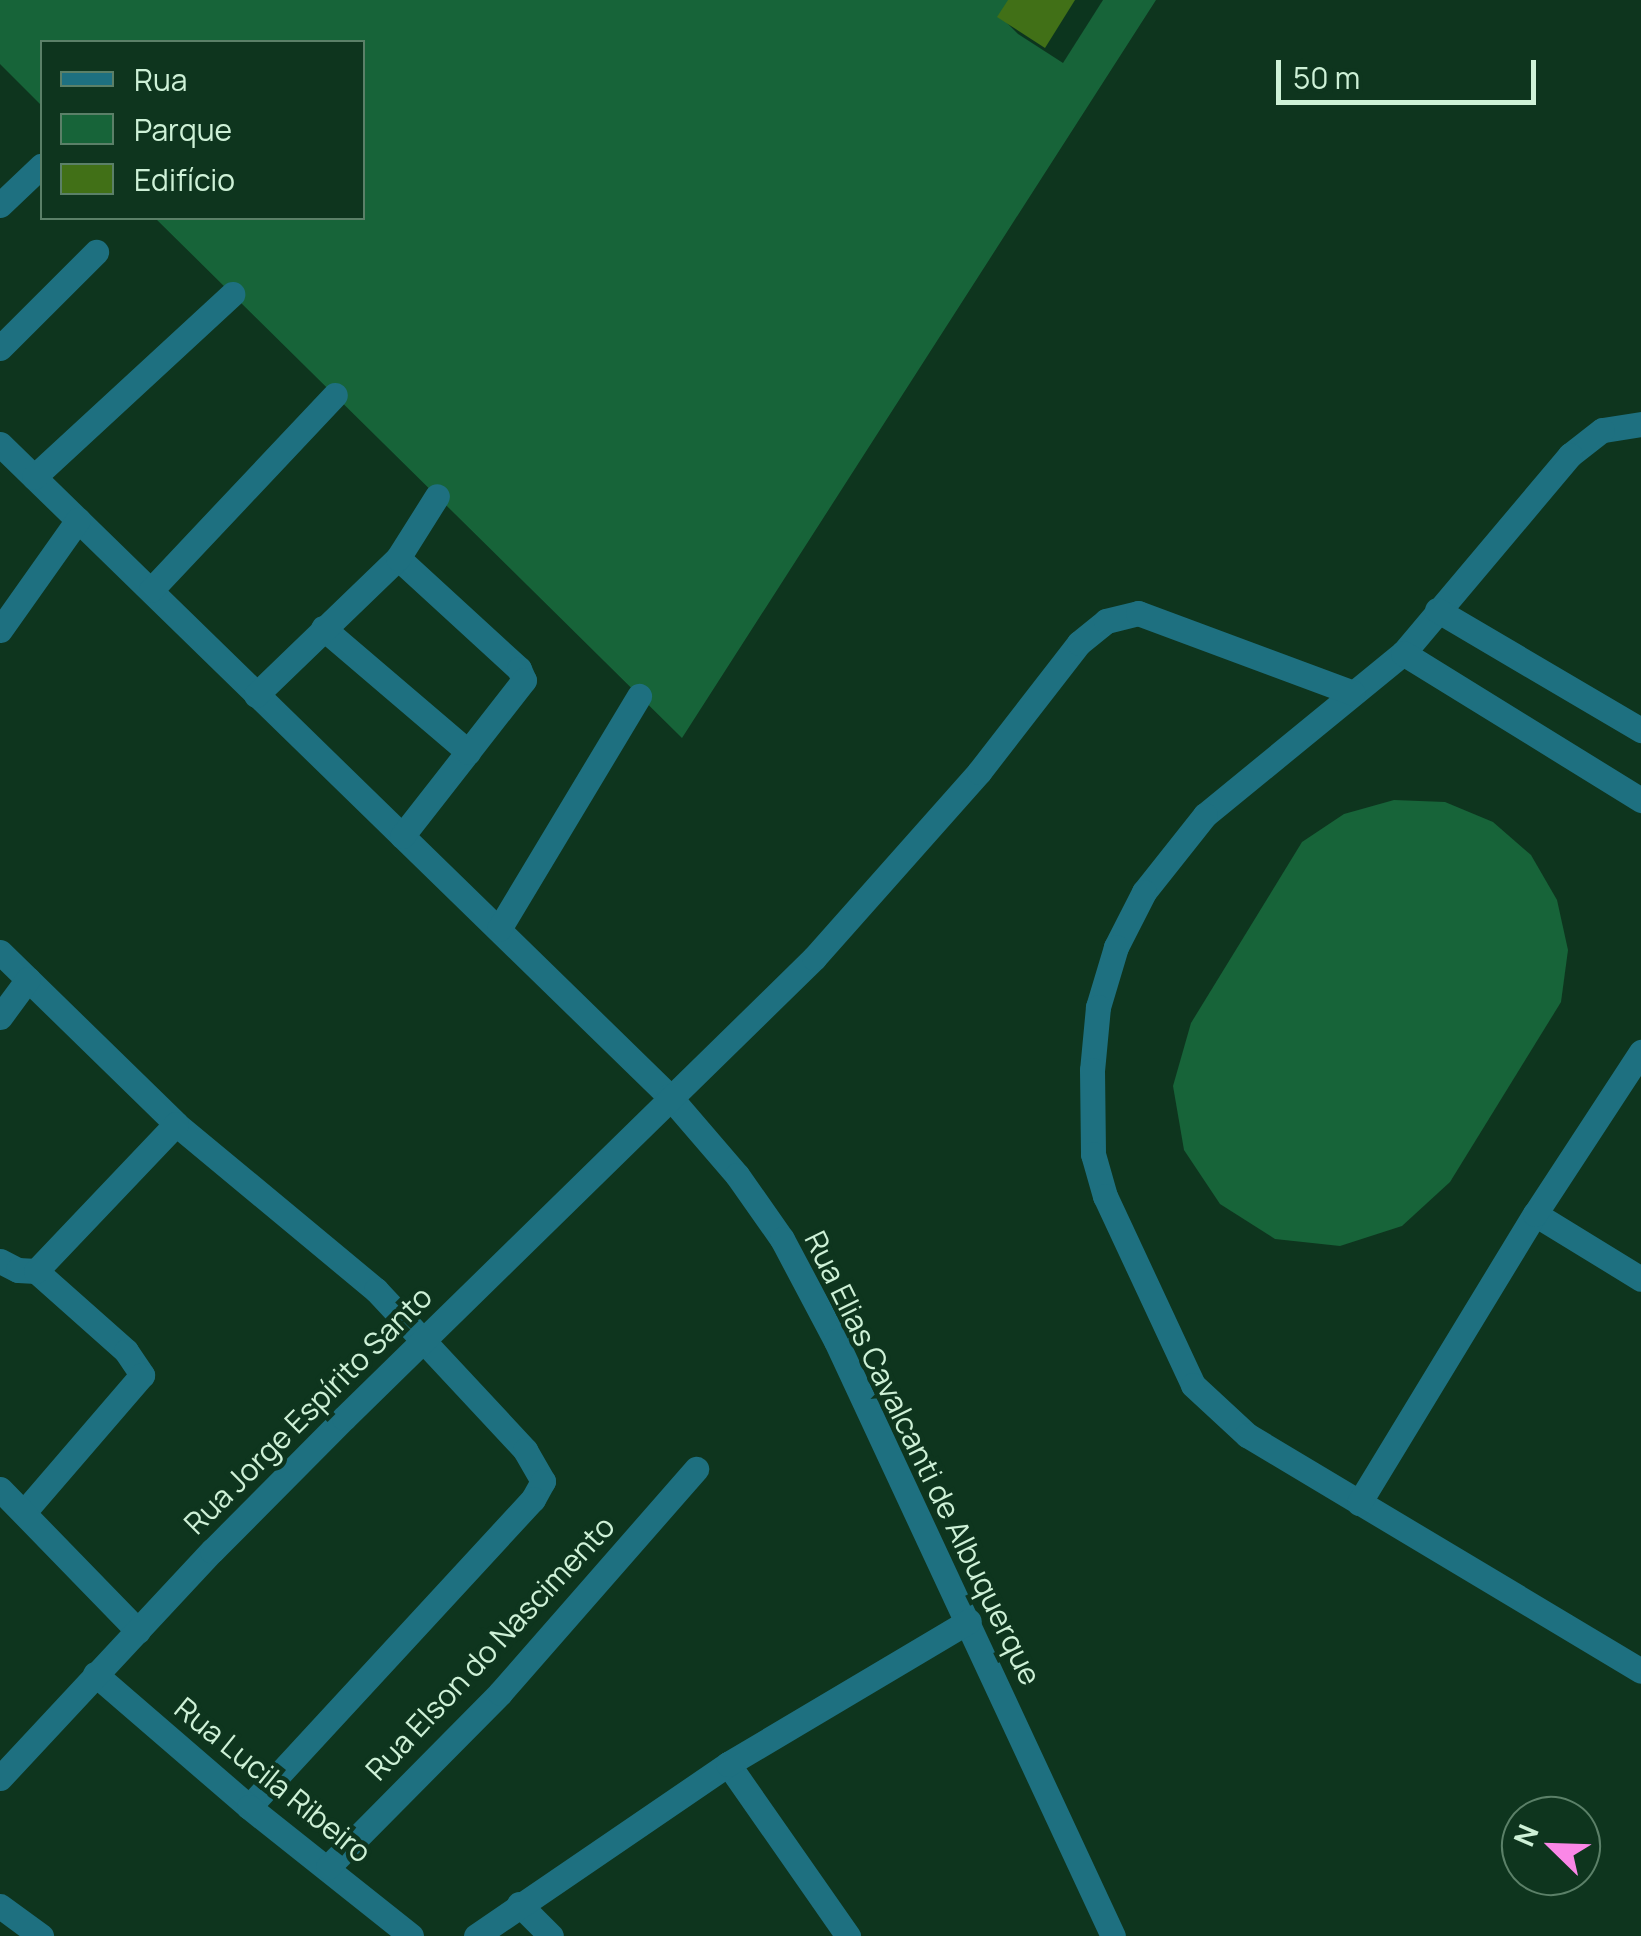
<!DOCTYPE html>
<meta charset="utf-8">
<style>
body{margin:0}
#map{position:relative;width:1641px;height:1936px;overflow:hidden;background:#0e351e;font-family:Manrope,sans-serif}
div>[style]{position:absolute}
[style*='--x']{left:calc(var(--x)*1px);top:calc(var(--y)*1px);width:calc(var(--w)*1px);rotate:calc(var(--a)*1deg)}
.green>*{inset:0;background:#176439}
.shadow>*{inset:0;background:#0007}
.building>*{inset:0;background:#417017}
.minor>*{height:25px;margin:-12.5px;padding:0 12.5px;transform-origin:12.5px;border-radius:12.5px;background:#1e7080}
span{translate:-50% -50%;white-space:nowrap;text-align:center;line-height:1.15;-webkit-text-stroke:9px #0e351e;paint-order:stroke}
.street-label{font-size:30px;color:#cef1d7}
.legend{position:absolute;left:40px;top:40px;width:325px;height:180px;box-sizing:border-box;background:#0e351e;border:2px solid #5b8068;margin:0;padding:12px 18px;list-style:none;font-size:30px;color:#cef1d7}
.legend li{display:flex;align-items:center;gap:20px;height:50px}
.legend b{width:50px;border:2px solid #5b8068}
.north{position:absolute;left:1501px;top:1796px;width:100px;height:100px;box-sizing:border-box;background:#0e351e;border:2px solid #5b8068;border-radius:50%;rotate:293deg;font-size:28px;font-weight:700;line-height:40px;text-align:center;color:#cef1d7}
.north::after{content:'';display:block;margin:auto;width:35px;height:45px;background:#fa87e7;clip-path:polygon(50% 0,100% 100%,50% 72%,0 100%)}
.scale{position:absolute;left:1276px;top:60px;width:260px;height:45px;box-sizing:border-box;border:5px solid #cef1d7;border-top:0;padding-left:12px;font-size:30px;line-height:35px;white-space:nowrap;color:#cef1d7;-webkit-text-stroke:8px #0e351e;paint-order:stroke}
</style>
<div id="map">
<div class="green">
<i style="clip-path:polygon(0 0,1156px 0,682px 738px,155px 218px,362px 218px,362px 42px,42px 42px,42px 106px,0 64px)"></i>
<i style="clip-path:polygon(1394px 800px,1445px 802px,1493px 822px,1531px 855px,1557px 900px,1568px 950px,1561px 1002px,1450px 1182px,1402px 1226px,1340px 1246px,1275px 1239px,1220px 1204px,1184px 1150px,1173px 1086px,1191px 1023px,1302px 842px,1344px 814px)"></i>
</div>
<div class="shadow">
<i style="clip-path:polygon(1011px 0,1103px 0,1063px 63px,1018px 34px,1001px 17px)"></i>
</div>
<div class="building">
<i style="clip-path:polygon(1008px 0,1075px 0,1045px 48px,997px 17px)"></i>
</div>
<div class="minor">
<i style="--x:0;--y:205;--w:57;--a:-43.6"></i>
<i style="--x:0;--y:348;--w:136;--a:-45"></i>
<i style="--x:1641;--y:424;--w:39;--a:171"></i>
<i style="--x:1602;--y:430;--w:41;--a:142"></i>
<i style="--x:1570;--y:455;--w:259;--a:130.1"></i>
<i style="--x:1403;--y:653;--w:256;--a:140.7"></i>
<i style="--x:1205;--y:815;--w:98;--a:128.4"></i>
<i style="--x:1144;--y:892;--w:62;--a:117"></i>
<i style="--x:1116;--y:947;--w:63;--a:106.7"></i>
<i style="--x:1098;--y:1007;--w:63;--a:95.4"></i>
<i style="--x:1092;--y:1070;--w:84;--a:89.3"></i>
<i style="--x:1093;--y:1154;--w:44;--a:74.1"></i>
<i style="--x:1105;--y:1196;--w:208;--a:65"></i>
<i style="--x:1193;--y:1385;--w:74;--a:42.8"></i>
<i style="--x:1247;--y:1435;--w:459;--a:30.9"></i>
<i style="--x:0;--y:444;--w:934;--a:44.26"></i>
<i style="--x:669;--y:1096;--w:104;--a:49.3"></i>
<i style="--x:737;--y:1175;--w:78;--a:54.9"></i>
<i style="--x:782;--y:1239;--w:115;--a:62.1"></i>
<i style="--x:836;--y:1341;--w:656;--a:65.04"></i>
<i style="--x:34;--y:477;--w:270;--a:-42.7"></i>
<i style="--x:398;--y:558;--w:164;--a:42.5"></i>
<i style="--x:519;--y:669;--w:12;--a:66"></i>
<i style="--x:524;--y:680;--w:198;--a:128"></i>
<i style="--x:151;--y:590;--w:268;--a:-46.7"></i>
<i style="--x:1437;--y:610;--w:237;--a:30.5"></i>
<i style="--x:323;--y:628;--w:191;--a:40.5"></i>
<i style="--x:0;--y:630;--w:135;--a:-54.7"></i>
<i style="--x:1403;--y:653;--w:280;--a:31.7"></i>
<i style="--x:256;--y:695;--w:197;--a:-44"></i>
<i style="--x:398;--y:558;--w:73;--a:-57.8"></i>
<i style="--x:499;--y:929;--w:272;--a:-59"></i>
<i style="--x:0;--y:952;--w:246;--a:44.3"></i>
<i style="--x:176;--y:1124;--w:260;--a:39.7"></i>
<i style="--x:376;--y:1290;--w:219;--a:47"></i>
<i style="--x:525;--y:1450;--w:36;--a:60"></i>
<i style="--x:543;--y:1481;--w:21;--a:119"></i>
<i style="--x:533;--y:1499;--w:419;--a:132.7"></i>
<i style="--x:0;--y:1017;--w:47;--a:-53.6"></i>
<i style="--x:1535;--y:1214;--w:124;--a:31.5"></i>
<i style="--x:0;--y:1261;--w:20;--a:27"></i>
<i style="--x:18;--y:1270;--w:18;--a:3"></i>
<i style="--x:36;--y:1271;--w:120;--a:41.6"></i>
<i style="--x:126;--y:1351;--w:29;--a:56"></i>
<i style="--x:142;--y:1375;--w:181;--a:130.7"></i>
<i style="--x:36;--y:1271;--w:203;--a:-46.4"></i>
<i style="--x:0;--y:1489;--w:198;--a:45.8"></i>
<i style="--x:1359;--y:1503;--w:338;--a:-58.7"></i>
<i style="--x:1535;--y:1214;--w:194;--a:-56.8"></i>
<i style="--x:95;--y:1674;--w:203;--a:40.8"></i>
<i style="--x:249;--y:1807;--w:207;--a:38.5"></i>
<i style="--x:728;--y:1764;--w:210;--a:55.1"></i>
<i style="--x:0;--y:1778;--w:311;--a:-47"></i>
<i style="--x:212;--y:1551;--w:187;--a:-45.2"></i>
<i style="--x:344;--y:1418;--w:658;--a:-44.38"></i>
<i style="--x:814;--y:958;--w:249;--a:-48.4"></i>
<i style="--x:979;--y:772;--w:163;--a:-52.2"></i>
<i style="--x:1079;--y:643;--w:35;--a:-39"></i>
<i style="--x:1106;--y:621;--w:33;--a:-14"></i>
<i style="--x:1138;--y:613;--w:229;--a:20.4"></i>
<i style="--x:328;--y:1867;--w:245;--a:-45.3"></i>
<i style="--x:500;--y:1693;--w:298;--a:-48.8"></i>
<i style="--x:519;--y:1904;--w:45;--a:45"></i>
<i style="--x:0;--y:1906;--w:51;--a:36.2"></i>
<i style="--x:476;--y:1936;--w:305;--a:-34.3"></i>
<i style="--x:728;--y:1764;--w:280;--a:-30.7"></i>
</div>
<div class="street-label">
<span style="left:308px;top:1410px;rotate:-45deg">Rua Jorge Espírito Santo</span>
<span style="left:923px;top:1458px;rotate:64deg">Rua Elias Cavalcanti de Albuquerque</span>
<span style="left:490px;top:1648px;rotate:-47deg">Rua Elson do Nascimento</span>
<span style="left:273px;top:1780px;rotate:39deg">Rua Lucila Ribeiro</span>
</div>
<ul class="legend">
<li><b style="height:12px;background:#1e7080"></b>Rua</li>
<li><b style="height:28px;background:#176439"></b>Parque</li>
<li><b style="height:28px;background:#417017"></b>Edifício</li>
</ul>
<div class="north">N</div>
<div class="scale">50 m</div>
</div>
